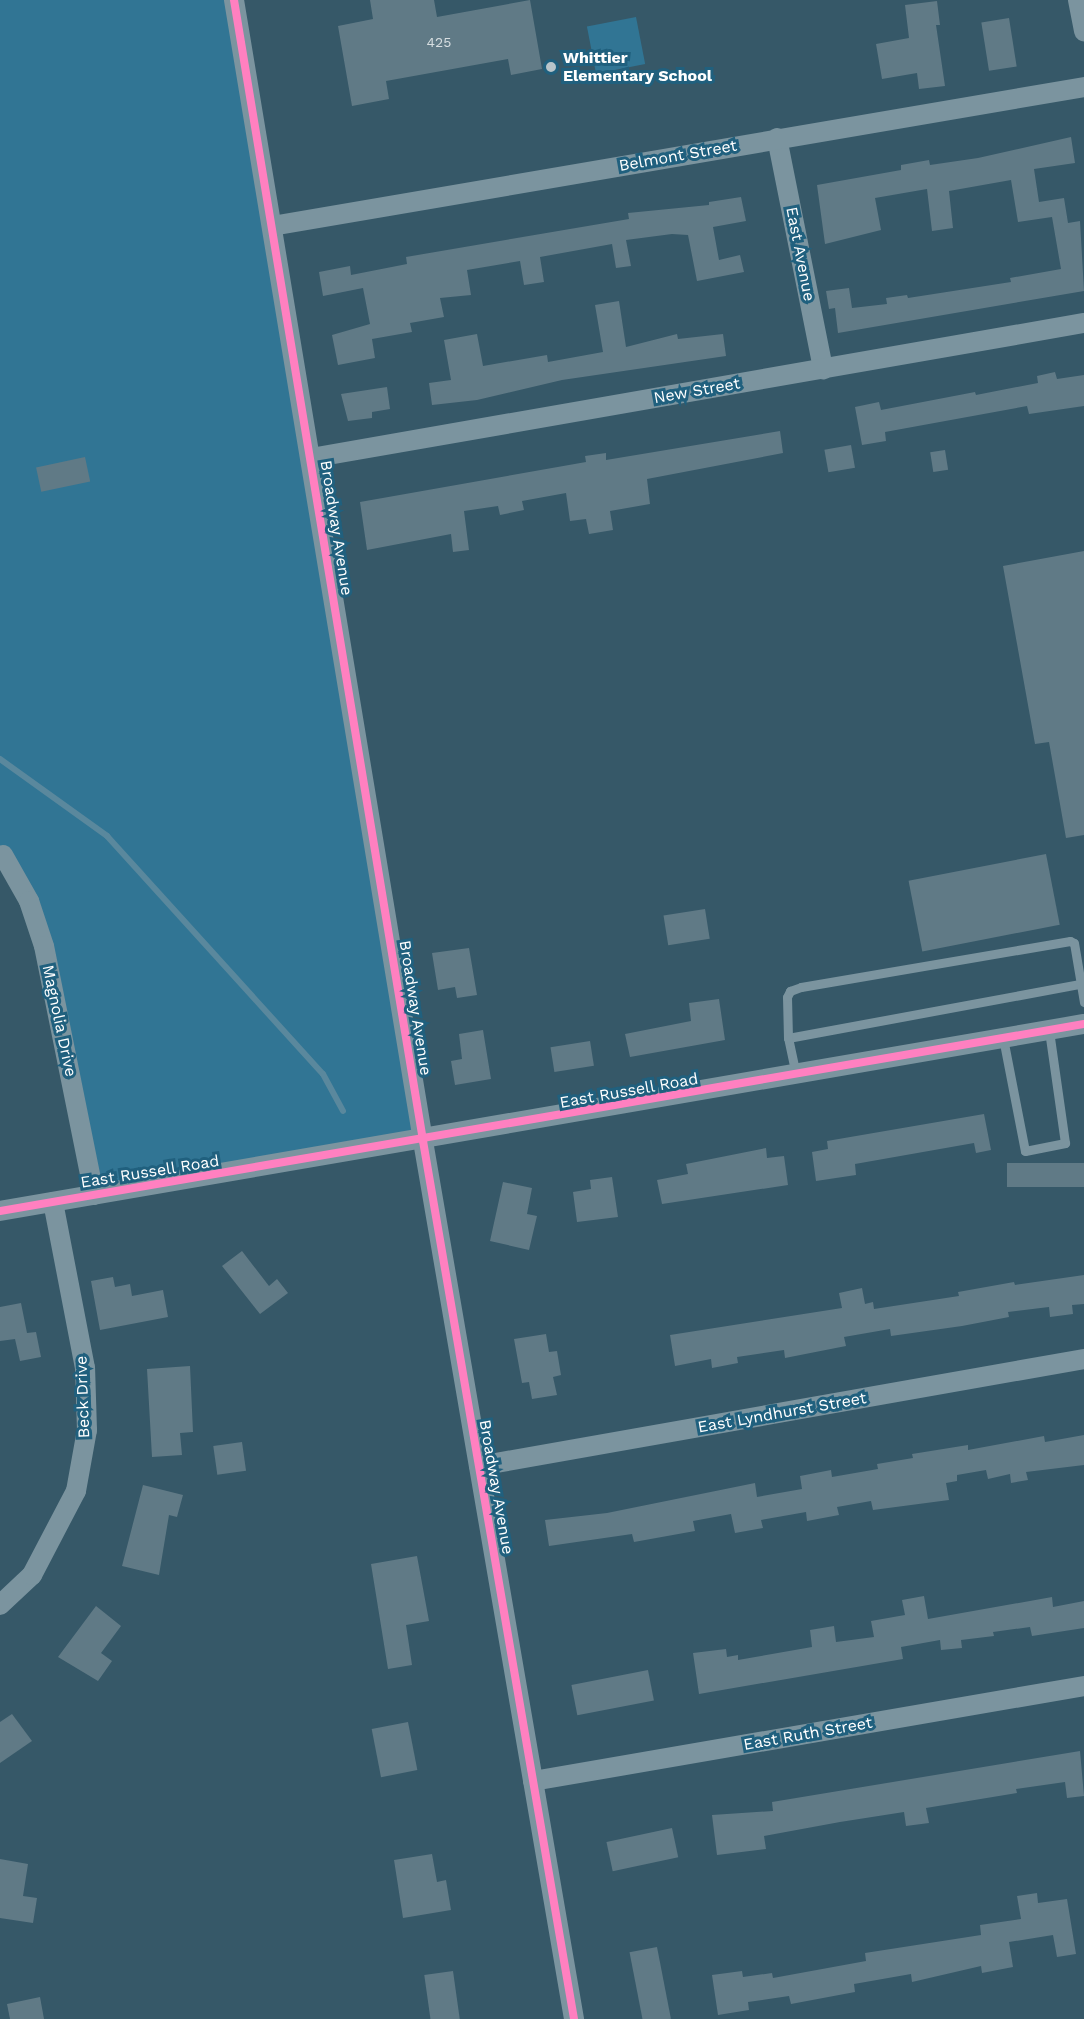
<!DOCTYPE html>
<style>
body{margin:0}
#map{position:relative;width:1084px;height:2019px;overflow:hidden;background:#365868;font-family:"Work Sans",sans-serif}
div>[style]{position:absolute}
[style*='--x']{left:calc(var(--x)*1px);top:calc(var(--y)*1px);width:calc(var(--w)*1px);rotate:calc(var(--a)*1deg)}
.green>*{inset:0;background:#317594;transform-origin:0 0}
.stream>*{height:6px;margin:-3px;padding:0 3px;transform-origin:3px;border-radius:3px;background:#5a889d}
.building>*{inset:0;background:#607a86;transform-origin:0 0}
.lane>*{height:9px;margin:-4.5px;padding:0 4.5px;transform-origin:4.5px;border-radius:4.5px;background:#7b949f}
.street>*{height:20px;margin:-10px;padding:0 10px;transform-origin:10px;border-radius:10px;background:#7b949f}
.cycleway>*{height:8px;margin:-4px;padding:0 4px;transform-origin:4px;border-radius:4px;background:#ff80c0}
.dots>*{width:16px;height:16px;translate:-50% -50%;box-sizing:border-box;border:3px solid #20607e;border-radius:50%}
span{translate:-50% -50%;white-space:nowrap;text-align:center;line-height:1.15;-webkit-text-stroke:6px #20607e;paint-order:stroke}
.number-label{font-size:14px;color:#d7dee1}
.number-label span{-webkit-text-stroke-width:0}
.poi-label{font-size:16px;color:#fff;font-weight:700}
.left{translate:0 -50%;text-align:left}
.street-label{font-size:16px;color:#fff}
</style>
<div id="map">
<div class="green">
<i style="clip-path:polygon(0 0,234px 0,423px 1141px,94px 1195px,44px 946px,0 852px)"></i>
<i style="left:636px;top:17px;width:48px;height:50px;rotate:79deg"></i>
</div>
<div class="stream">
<i style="--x:0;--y:759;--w:132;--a:35.7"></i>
<i style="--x:107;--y:836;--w:321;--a:47.8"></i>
<i style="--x:323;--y:1074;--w:42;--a:61.6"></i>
</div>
<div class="building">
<i style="clip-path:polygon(370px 0,434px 0,437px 17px,530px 0,542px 69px,511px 75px,508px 59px,386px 81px,389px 99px,352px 106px,338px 26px,373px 19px)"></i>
<i style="clip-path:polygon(937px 1px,940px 25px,936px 25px,945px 86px,919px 89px,917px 73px,882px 79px,876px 44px,909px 38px,905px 5px)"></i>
<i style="left:1009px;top:18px;width:49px;height:28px;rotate:81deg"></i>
<i style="clip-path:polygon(1071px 137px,1075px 163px,1034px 169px,1039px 202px,1064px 198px,1068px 223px,1080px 221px,1084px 291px,838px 333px,835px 308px,829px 309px,826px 291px,849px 288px,852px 308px,887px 304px,886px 298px,907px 295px,908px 298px,1011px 282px,1010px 278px,1061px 269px,1052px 217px,1018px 222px,1011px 180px,949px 191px,953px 228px,932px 231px,927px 189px,875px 198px,881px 230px,825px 244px,817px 185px,901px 170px,901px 165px,929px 160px,930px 165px,978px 158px)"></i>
<i style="clip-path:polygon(741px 197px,746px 221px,713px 227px,719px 260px,740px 255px,744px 272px,697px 281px,688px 235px,672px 234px,626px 240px,631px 266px,616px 268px,612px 244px,540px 257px,544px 282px,524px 285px,520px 261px,467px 270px,471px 295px,440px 298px,444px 317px,410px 323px,412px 332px,372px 339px,375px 358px,338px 365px,332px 335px,370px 324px,363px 288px,323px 296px,319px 272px,350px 266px,351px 275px,407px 264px,406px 257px,629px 219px,628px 213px,709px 205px,709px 202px)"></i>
<i style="clip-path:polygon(619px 301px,626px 347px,677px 334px,678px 339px,723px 334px,726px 356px,562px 380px,477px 400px,432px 405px,429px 383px,451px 380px,444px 340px,477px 334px,483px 366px,547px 355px,548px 362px,603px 352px,595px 305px)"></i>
<i style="clip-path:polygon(1055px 372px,1057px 379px,1084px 375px,1084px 406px,1029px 414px,1027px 406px,885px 432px,886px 441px,862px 445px,855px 407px,879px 402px,881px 410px,975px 392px,976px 395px,1038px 383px,1037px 376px)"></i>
<i style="clip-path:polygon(387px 387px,390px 409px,372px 412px,372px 418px,348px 421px,341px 394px)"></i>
<i style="clip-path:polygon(780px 431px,783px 453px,647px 479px,650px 504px,610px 511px,613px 530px,589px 534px,586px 519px,570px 521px,566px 493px,522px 501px,524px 510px,500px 515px,498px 506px,464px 511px,469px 550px,453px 552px,451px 534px,367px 550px,360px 502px,586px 462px,585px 456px,606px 453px,606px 460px)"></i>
<i style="left:851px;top:445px;width:23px;height:27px;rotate:80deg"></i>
<i style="left:945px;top:450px;width:20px;height:15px;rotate:81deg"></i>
<i style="left:85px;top:457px;width:25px;height:50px;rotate:78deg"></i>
<i style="clip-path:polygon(1084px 551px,1084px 835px,1066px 838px,1049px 742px,1035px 744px,1003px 566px)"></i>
<i style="left:1046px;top:854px;width:72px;height:140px;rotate:79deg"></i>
<i style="left:705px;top:909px;width:30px;height:42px;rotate:81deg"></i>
<i style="clip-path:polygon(469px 948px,477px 995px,457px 998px,455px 987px,438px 990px,432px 953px)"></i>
<i style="clip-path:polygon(719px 999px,725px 1040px,630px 1057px,625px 1034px,691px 1021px,689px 1003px)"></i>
<i style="clip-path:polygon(483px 1030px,491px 1079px,455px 1085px,451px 1061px,462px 1059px,459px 1034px)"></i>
<i style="left:590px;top:1041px;width:25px;height:40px;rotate:81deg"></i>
<i style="clip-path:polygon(984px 1114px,991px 1150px,976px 1153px,974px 1143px,855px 1164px,856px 1175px,816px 1181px,812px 1152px,828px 1149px,827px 1141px)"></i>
<i style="clip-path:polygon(766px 1148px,767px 1158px,784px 1156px,788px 1185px,662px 1204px,657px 1180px,688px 1174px,686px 1164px)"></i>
<i style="left:1084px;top:1163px;width:24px;height:77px;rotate:90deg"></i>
<i style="clip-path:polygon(612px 1177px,618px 1217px,577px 1222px,573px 1192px,591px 1189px,590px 1180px)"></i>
<i style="clip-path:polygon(503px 1182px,532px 1188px,527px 1214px,537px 1216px,529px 1250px,490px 1241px)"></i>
<i style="clip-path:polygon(242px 1251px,269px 1286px,277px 1279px,288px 1293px,260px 1314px,222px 1266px)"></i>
<i style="clip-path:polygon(1084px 1275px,1084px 1304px,1072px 1305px,1073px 1314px,1050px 1317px,1049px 1307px,1008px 1312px,1009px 1317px,962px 1326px,891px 1336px,890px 1329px,844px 1337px,846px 1346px,785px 1358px,784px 1350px,737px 1357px,738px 1363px,712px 1368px,711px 1359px,675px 1366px,670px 1335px,842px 1308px,839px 1293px,862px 1288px,865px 1304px,873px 1302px,874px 1309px,959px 1296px,958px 1292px,1014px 1282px,1015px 1285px)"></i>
<i style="clip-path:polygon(113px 1277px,115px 1287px,130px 1284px,132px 1296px,163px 1290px,168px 1317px,100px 1330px,91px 1281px)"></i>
<i style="clip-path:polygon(21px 1303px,27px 1333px,36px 1332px,41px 1357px,20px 1361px,15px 1339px,0 1341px,0 1307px)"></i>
<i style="clip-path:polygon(546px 1334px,549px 1352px,557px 1351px,561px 1375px,553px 1377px,557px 1395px,532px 1399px,529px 1382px,522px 1383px,514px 1339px)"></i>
<i style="clip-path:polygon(190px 1366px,193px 1432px,180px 1433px,182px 1455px,152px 1457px,147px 1369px)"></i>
<i style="clip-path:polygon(1084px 1435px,1084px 1465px,1026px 1472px,1028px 1480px,1011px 1483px,1010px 1474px,988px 1479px,986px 1470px,957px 1475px,957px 1481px,946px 1483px,949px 1500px,873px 1510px,871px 1501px,837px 1507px,839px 1515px,807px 1521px,806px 1512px,761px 1520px,763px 1528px,735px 1533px,731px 1514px,693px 1521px,695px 1531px,634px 1542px,632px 1534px,549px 1546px,545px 1520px,607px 1513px,755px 1483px,757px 1497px,802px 1489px,800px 1476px,831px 1470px,832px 1477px,878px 1469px,877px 1464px,913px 1458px,912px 1454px,968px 1445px,968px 1450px,1044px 1436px,1045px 1442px)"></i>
<i style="left:242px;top:1442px;width:29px;height:29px;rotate:82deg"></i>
<i style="clip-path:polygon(143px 1485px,183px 1495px,177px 1517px,169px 1515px,159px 1575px,122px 1566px)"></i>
<i style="clip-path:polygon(417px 1556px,429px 1621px,406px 1625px,412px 1665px,388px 1669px,371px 1564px)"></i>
<i style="clip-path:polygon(924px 1596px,928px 1619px,1052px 1597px,1053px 1607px,1084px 1601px,1084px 1628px,1032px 1636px,1030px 1627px,993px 1632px,994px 1636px,961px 1640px,962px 1648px,941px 1650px,940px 1640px,901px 1647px,903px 1659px,699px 1694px,693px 1653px,726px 1649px,727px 1657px,738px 1655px,738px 1660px,812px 1647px,810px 1630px,834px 1626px,836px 1642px,874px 1637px,871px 1621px,905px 1615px,902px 1600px)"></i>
<i style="clip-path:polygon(96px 1606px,121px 1626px,101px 1653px,112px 1661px,98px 1681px,58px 1657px)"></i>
<i style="left:648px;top:1670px;width:31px;height:78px;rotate:79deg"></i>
<i style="clip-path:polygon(12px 1714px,32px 1741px,0 1763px,0 1722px)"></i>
<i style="left:408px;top:1722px;width:49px;height:37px;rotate:79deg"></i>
<i style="clip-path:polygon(1080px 1751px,1084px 1796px,1067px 1798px,1065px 1782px,1016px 1789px,1017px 1793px,926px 1808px,929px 1823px,906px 1826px,904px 1812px,840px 1822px,764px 1836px,766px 1849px,717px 1855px,712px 1815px,773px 1811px,772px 1802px)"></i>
<i style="left:672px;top:1828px;width:30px;height:67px;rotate:78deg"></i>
<i style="clip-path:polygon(432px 1854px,437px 1882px,446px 1880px,451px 1910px,403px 1918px,394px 1860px)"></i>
<i style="clip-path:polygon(0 1859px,28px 1864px,23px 1896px,37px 1898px,33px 1923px,0 1918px)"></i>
<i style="clip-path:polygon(1037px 1893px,1038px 1903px,1067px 1899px,1076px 1954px,1057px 1957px,1053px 1935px,1009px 1942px,1013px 1967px,982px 1973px,981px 1966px,912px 1982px,911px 1974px,854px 1984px,855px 1992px,791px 2004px,789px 1996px,748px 2002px,749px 2010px,718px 2015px,712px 1975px,742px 1971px,743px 1977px,772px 1973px,773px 1978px,866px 1961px,865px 1953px,981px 1935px,980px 1925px,1021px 1919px,1017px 1896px)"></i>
<i style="left:657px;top:1947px;width:73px;height:28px;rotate:79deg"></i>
<i style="left:453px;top:1971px;width:49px;height:29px;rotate:82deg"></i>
<i style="clip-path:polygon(40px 1997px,44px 2019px,10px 2019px,7px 2004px)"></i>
</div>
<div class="lane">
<i style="--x:788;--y:1038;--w:297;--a:-10.5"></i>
<i style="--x:1003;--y:1038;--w:115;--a:79"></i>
<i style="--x:1025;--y:1151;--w:41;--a:-11.3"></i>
<i style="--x:1065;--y:1143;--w:114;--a:-98.1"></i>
<i style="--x:796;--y:1075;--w:38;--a:-102"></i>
<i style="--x:788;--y:1038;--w:41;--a:-91.4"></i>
<i style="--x:787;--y:997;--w:7;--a:-63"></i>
<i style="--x:790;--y:991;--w:12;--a:-20"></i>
<i style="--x:801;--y:987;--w:273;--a:-9.7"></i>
<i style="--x:1070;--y:941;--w:4;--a:27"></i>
<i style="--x:1074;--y:943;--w:60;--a:80.4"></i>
</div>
<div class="street">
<i style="--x:234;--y:0;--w:1157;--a:80.59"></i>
<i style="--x:423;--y:1141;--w:891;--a:80.24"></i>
<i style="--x:1078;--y:0;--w:32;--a:79"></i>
<i style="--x:777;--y:138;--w:236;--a:78.7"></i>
<i style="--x:272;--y:226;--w:824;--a:-9.71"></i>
<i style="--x:311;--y:458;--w:785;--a:-9.91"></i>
<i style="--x:3;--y:855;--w:53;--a:60.5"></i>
<i style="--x:29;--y:901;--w:47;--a:71.6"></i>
<i style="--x:44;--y:946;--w:254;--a:78.6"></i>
<i style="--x:0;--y:1211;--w:1100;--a:-9.79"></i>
<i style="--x:479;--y:1466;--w:614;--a:-10.03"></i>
<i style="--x:0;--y:1605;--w:44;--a:-43.2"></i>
<i style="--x:32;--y:1575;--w:95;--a:-62.4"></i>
<i style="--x:76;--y:1491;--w:62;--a:-79.8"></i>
<i style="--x:87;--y:1430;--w:62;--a:-91.8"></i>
<i style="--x:85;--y:1368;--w:169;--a:-100.9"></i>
<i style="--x:533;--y:1781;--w:559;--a:-9.78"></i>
</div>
<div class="cycleway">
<i style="--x:234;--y:0;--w:1157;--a:80.59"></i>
<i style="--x:423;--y:1141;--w:891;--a:80.24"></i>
<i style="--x:0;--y:1211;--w:1100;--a:-9.79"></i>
</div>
<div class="dots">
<i style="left:551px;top:67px;background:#b9c5ca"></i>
</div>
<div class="number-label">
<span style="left:439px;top:42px">425</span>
</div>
<div class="poi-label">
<span class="left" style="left:563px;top:67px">Whittier<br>Elementary School</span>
</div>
<div class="street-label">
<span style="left:678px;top:156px;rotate:-10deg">Belmont Street</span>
<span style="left:800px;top:254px;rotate:79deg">East Avenue</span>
<span style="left:697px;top:391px;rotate:-10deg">New Street</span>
<span style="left:336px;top:528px;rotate:81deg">Broadway Avenue</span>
<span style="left:415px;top:1008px;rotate:81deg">Broadway Avenue</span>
<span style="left:59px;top:1021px;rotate:78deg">Magnolia Drive</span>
<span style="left:629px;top:1091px;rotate:-10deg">East Russell Road</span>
<span style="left:150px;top:1172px;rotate:-9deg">East Russell Road</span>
<span style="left:83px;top:1397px;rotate:-92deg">Beck Drive</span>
<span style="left:782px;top:1413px;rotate:-10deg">East Lyndhurst Street</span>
<span style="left:496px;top:1487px;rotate:80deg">Broadway Avenue</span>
<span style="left:808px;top:1734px;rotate:-10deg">East Ruth Street</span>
</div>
</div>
